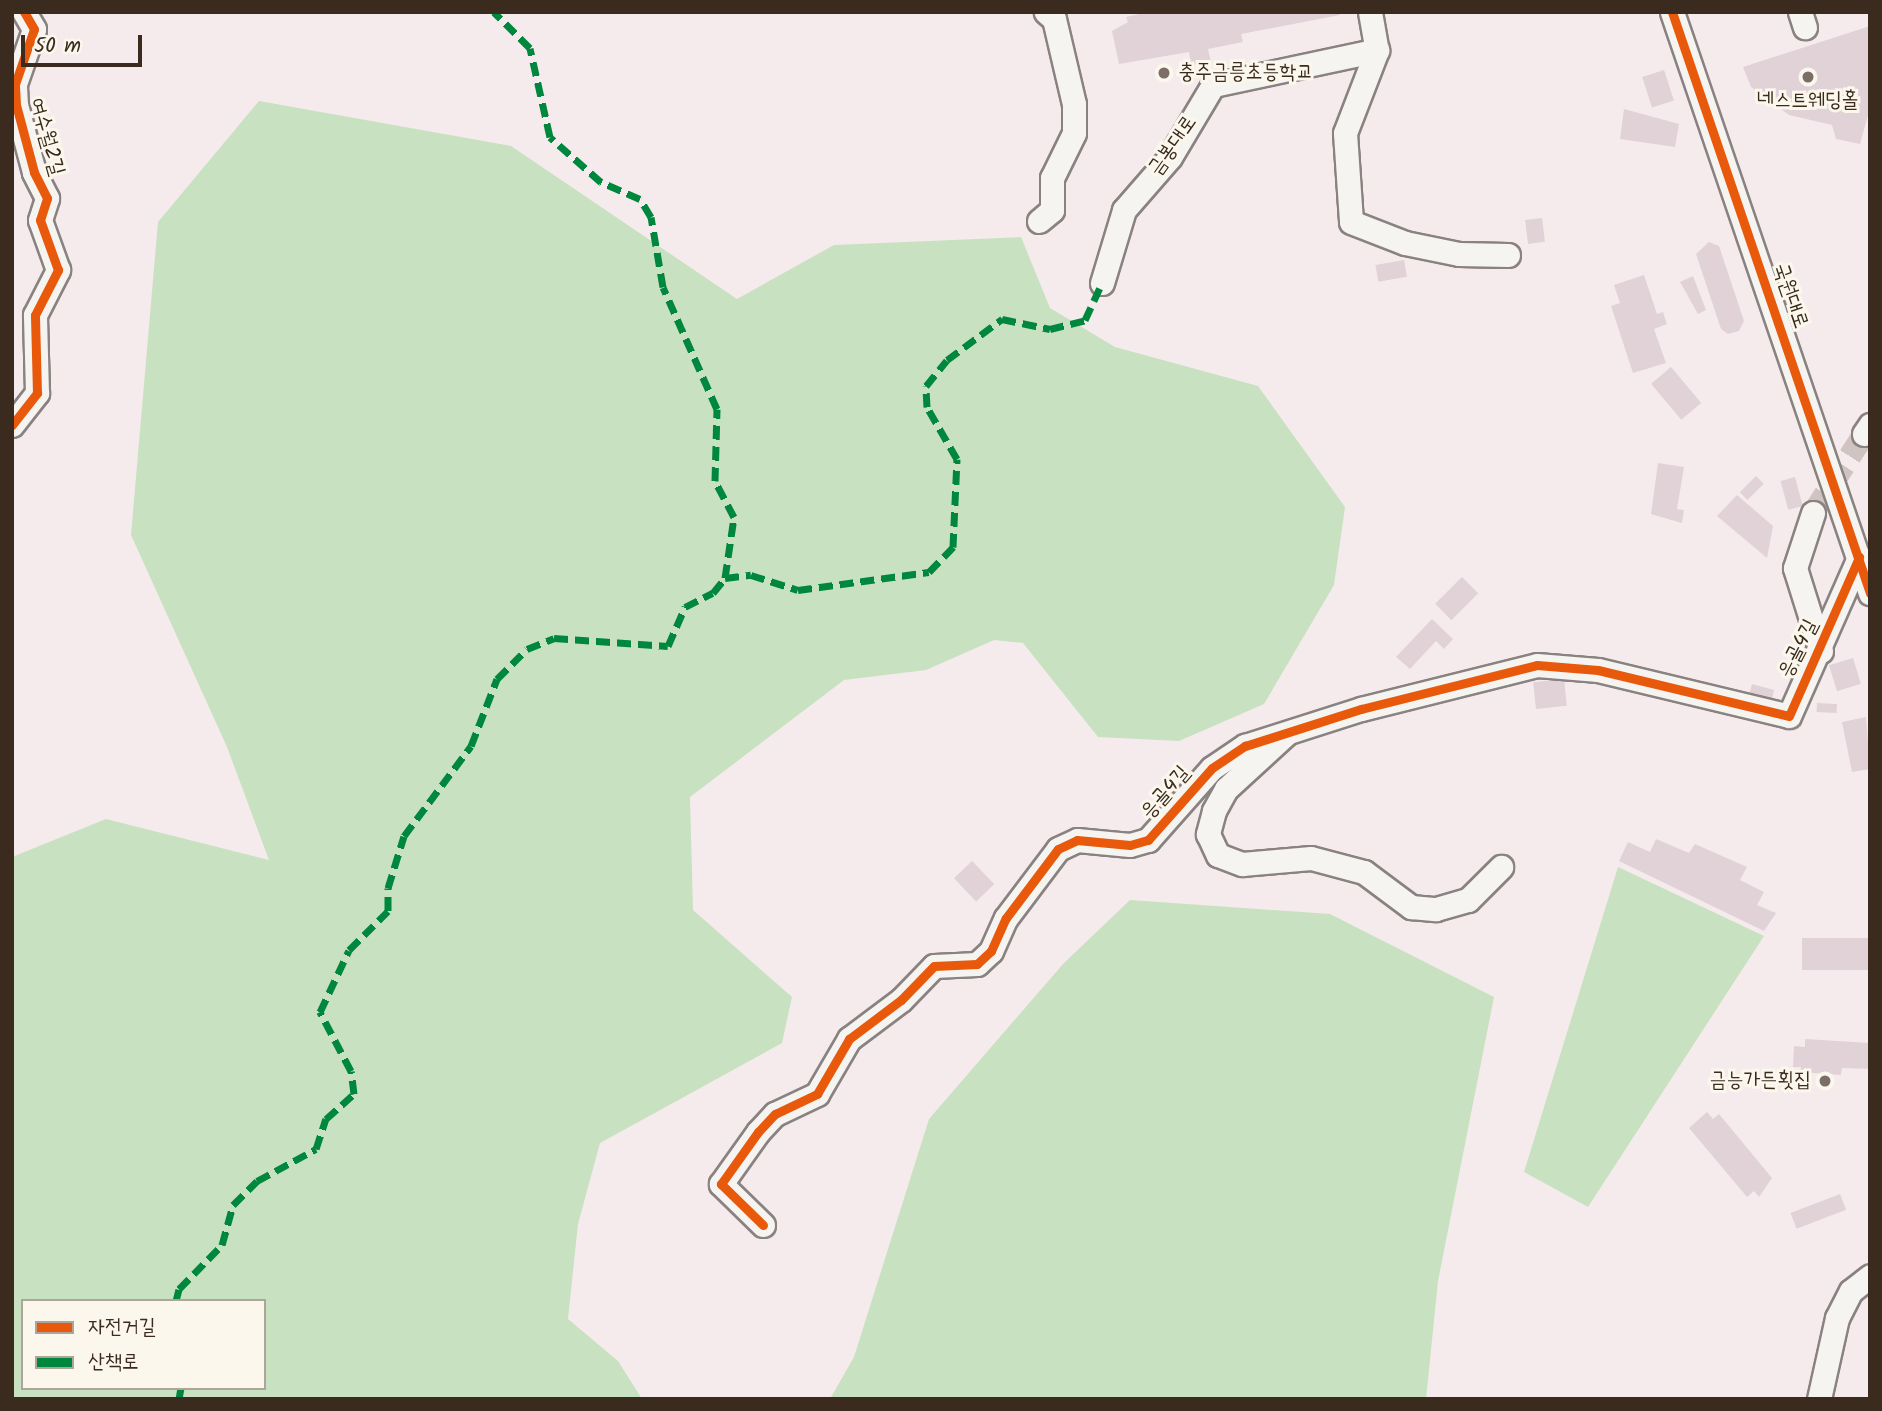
<!DOCTYPE html>
<meta charset="utf-8">
<style>
body{margin:0}
#map{position:relative;width:1882px;height:1411px;overflow:hidden;background:#f5ebec;font-family:Kalam,"Poor Story",sans-serif}
div>[style]{position:absolute}
[style*='--x']{left:calc(var(--x)*1px);top:calc(var(--y)*1px);width:calc(var(--w)*1px);rotate:calc(var(--a)*1deg)}
.green>*{inset:0;background:#c8e1c0}
.building>*{inset:0;background:#e1d2d8;transform-origin:0 0}
.minor-tunnel>*{height:23px;margin-top:-11.5px;transform-origin:0;background:repeating-linear-gradient(90deg,#d0c4c3 0 23px,transparent 0 34px)}
.roads{filter:drop-shadow(2px 0 #8a8280) drop-shadow(-2px 0 #8a8280) drop-shadow(0 2px #8a8280) drop-shadow(0 -2px #8a8280)}
.minor>*{height:23px;margin:-11.5px;padding:0 11.5px;transform-origin:11.5px;border-radius:11.5px;background:#f6f4f0}
.quiet>*{height:7px;margin-top:-3.5px;transform-origin:0;background:repeating-linear-gradient(90deg,#00873e 0 14px,transparent 0 21px)}
.cycleway>*{height:9px;margin:-4.5px;padding:0 4.5px;transform-origin:4.5px;border-radius:4.5px;background:#e8590c}
.dots>*{width:19px;height:19px;translate:-50% -50%;box-sizing:border-box;border:4px solid #fbf7ec;border-radius:50%}
span{translate:-50% -50%;white-space:nowrap;text-align:center;line-height:1.15;-webkit-text-stroke:6px #fbf7ec;paint-order:stroke}
.poi-label{font-size:21px;color:#3b2a1e}
.left{translate:0 -50%;text-align:left}
.right{translate:-100% -50%;text-align:right}
.street-label{font-size:21px;color:#3b2a1e}
.frame{position:absolute;inset:0;border:14px solid #3b2a1e;pointer-events:none}
.legend{position:absolute;left:21px;top:1299px;width:245px;height:91px;box-sizing:border-box;background:#fbf7ec;border:2px solid #aea59a;margin:0;padding:9px 12px;list-style:none;font-size:21px;color:#3b2a1e}
.legend li{display:flex;align-items:center;gap:14px;height:35px}
.legend b{width:35px;border:2px solid #aea59a}
.scale{position:absolute;left:21px;top:35px;width:121px;height:32px;box-sizing:border-box;border:4px solid #3b2a1e;border-top:0;padding-left:9px;font-size:21px;line-height:24px;white-space:nowrap;color:#3b2a1e;-webkit-text-stroke:5px #fbf7ec;paint-order:stroke}
</style>
<div id="map">
<div class="green">
<i style="clip-path:polygon(evenodd,259px 101px,511px 146px,737px 299px,834px 245px,1021px 237px,1050px 308px,1115px 347px,1258px 386px,1345px 507px,1334px 585px,1264px 704px,1179px 741px,1098px 737px,1023px 643px,994px 640px,926px 670px,844px 680px,690px 797px,693px 910px,792px 997px,782px 1043px,600px 1143px,578px 1224px,568px 1319px,618px 1361px,642px 1399px,12px 1399px,12px 857px,106px 819px,269px 860px,227px 747px,131px 535px,158px 222px,259px 101px,23px 1301px,264px 1301px,264px 1388px,23px 1388px,23px 1301px)"></i>
<i style="clip-path:polygon(1618px 867px,1764px 936px,1588px 1207px,1524px 1172px)"></i>
<i style="clip-path:polygon(1130px 900px,1330px 914px,1494px 997px,1438px 1281px,1426px 1399px,830px 1399px,854px 1357px,929px 1119px,1063px 964px)"></i>
</div>
<div class="building">
<i style="clip-path:polygon(1148px 12px,1340px 12px,1340px 15px,1241px 34px,1243px 42px,1208px 49px,1211px 62px,1191px 65px,1189px 52px,1119px 64px,1112px 31px,1128px 22px,1126px 17px)"></i>
<i style="clip-path:polygon(1870px 26px,1870px 108px,1860px 144px,1836px 139px,1832px 125px,1789px 115px,1751px 87px,1743px 67px)"></i>
<i style="left:1664px;top:70px;width:32px;height:23px;rotate:72deg"></i>
<i style="clip-path:polygon(1624px 109px,1679px 124px,1675px 147px,1620px 139px)"></i>
<i style="left:1542px;top:218px;width:24px;height:17px;rotate:83deg"></i>
<i style="clip-path:polygon(1709px 242px,1719px 246px,1744px 321px,1739px 331px,1728px 334px,1721px 329px,1696px 254px)"></i>
<i style="left:1404px;top:260px;width:17px;height:29px;rotate:80deg"></i>
<i style="clip-path:polygon(1644px 275px,1657px 314px,1663px 312px,1667px 324px,1654px 329px,1666px 363px,1633px 373px,1611px 306px,1620px 303px,1614px 285px)"></i>
<i style="clip-path:polygon(1693px 276px,1706px 310px,1698px 314px,1680px 282px)"></i>
<i style="left:1671px;top:367px;width:47px;height:26px;rotate:50deg"></i>
<i style="clip-path:polygon(1658px 463px,1684px 467px,1677px 509px,1684px 510px,1682px 523px,1651px 514px)"></i>
<i style="left:1756px;top:476px;width:11px;height:23px;rotate:45deg"></i>
<i style="left:1795px;top:477px;width:30px;height:15px;rotate:75deg"></i>
<i style="clip-path:polygon(1737px 495px,1773px 526px,1767px 558px,1717px 516px)"></i>
<i style="left:1462px;top:577px;width:23px;height:38px;rotate:45deg"></i>
<i style="clip-path:polygon(1432px 619px,1453px 639px,1444px 649px,1436px 641px,1410px 669px,1396px 657px)"></i>
<i style="left:1853px;top:658px;width:27px;height:25px;rotate:73deg"></i>
<i style="left:1564px;top:679px;width:27px;height:31px;rotate:84deg"></i>
<i style="left:1752px;top:684px;width:23px;height:12px;rotate:15deg"></i>
<i style="left:1817px;top:703px;width:20px;height:9px;rotate:3deg"></i>
<i style="clip-path:polygon(1866px 717px,1870px 769px,1852px 772px,1842px 722px)"></i>
<i style="clip-path:polygon(1656px 839px,1689px 853px,1695px 844px,1747px 867px,1740px 880px,1764px 892px,1757px 905px,1776px 913px,1764px 931px,1619px 861px,1628px 842px,1650px 852px)"></i>
<i style="left:972px;top:861px;width:32px;height:25px;rotate:46deg"></i>
<i style="left:1870px;top:938px;width:32px;height:68px;rotate:90deg"></i>
<i style="clip-path:polygon(1805px 1039px,1870px 1043px,1870px 1069px,1842px 1068px,1841px 1075px,1800px 1072px,1801px 1067px,1793px 1067px,1794px 1046px,1805px 1047px)"></i>
<i style="clip-path:polygon(1707px 1112px,1713px 1119px,1719px 1114px,1772px 1178px,1759px 1197px,1754px 1191px,1747px 1197px,1689px 1128px)"></i>
<i style="left:1840px;top:1194px;width:17px;height:53px;rotate:69deg"></i>
</div>
<div class="minor-tunnel">
<i style="--x:1813;--y:513;--w:94;--a:-57.2"></i>
</div>
<div class="roads">
<div class="minor">
<i style="--x:1370;--y:12;--w:39;--a:80"></i>
<i style="--x:1377;--y:50;--w:89;--a:111.1"></i>
<i style="--x:1345;--y:133;--w:89;--a:86.1"></i>
<i style="--x:1351;--y:222;--w:58;--a:21.3"></i>
<i style="--x:1405;--y:243;--w:55;--a:11.5"></i>
<i style="--x:1459;--y:254;--w:49;--a:1.2"></i>
<i style="--x:1672;--y:12;--w:614;--a:71.18"></i>
<i style="--x:1800;--y:12;--w:16;--a:72"></i>
<i style="--x:1039;--y:221;--w:17;--a:-40"></i>
<i style="--x:1052;--y:210;--w:32;--a:-90"></i>
<i style="--x:1052;--y:178;--w:50;--a:-63.9"></i>
<i style="--x:1074;--y:133;--w:29;--a:-90"></i>
<i style="--x:1074;--y:104;--w:87;--a:-103.2"></i>
<i style="--x:1054;--y:19;--w:11;--a:-139"></i>
<i style="--x:1102;--y:283;--w:76;--a:-73.2"></i>
<i style="--x:1124;--y:210;--w:70;--a:-49"></i>
<i style="--x:1170;--y:157;--w:84;--a:-59.2"></i>
<i style="--x:1213;--y:85;--w:168;--a:-12"></i>
<i style="--x:12;--y:425;--w:41;--a:-52"></i>
<i style="--x:37;--y:393;--w:78;--a:-91.5"></i>
<i style="--x:35;--y:315;--w:51;--a:-62.9"></i>
<i style="--x:58;--y:270;--w:53;--a:-109.8"></i>
<i style="--x:40;--y:220;--w:23;--a:-72"></i>
<i style="--x:47;--y:198;--w:29;--a:-117"></i>
<i style="--x:34;--y:172;--w:69;--a:-105"></i>
<i style="--x:16;--y:105;--w:21;--a:-93"></i>
<i style="--x:15;--y:84;--w:58;--a:-70.9"></i>
<i style="--x:34;--y:29;--w:20;--a:-120"></i>
<i style="--x:1864;--y:434;--w:11;--a:-56"></i>
<i style="--x:1813;--y:513;--w:58;--a:108.1"></i>
<i style="--x:1795;--y:568;--w:87;--a:72.6"></i>
<i style="--x:1286;--y:734;--w:81;--a:137.5"></i>
<i style="--x:1226;--y:789;--w:25;--a:119"></i>
<i style="--x:1214;--y:811;--w:24;--a:105"></i>
<i style="--x:1208;--y:834;--w:23;--a:65"></i>
<i style="--x:1218;--y:855;--w:26;--a:21"></i>
<i style="--x:1242;--y:864;--w:69;--a:-5"></i>
<i style="--x:1311;--y:858;--w:55;--a:14.8"></i>
<i style="--x:1364;--y:872;--w:59;--a:36.7"></i>
<i style="--x:1411;--y:907;--w:25;--a:5"></i>
<i style="--x:1436;--y:909;--w:33;--a:-16"></i>
<i style="--x:1468;--y:900;--w:47;--a:-45"></i>
<i style="--x:763;--y:1225;--w:59;--a:-135.7"></i>
<i style="--x:721;--y:1184;--w:64;--a:-54.6"></i>
<i style="--x:758;--y:1132;--w:25;--a:-47"></i>
<i style="--x:775;--y:1114;--w:47;--a:-25.5"></i>
<i style="--x:817;--y:1094;--w:64;--a:-59.8"></i>
<i style="--x:849;--y:1039;--w:65;--a:-36.9"></i>
<i style="--x:901;--y:1000;--w:47;--a:-45.9"></i>
<i style="--x:934;--y:966;--w:43;--a:-2.7"></i>
<i style="--x:977;--y:964;--w:19;--a:-43"></i>
<i style="--x:991;--y:951;--w:36;--a:-66"></i>
<i style="--x:1006;--y:918;--w:86;--a:-53"></i>
<i style="--x:1058;--y:849;--w:21;--a:-25"></i>
<i style="--x:1077;--y:840;--w:53;--a:5.4"></i>
<i style="--x:1130;--y:845;--w:19;--a:-16"></i>
<i style="--x:1148;--y:840;--w:96;--a:-48.4"></i>
<i style="--x:1212;--y:768;--w:40;--a:-34"></i>
<i style="--x:1245;--y:746;--w:122;--a:-17.7"></i>
<i style="--x:1361;--y:709;--w:181;--a:-14"></i>
<i style="--x:1537;--y:665;--w:61;--a:4.7"></i>
<i style="--x:1598;--y:670;--w:196;--a:13.5"></i>
<i style="--x:1789;--y:716;--w:174;--a:-66.2"></i>
<i style="--x:1819;--y:1399;--w:83;--a:-77.5"></i>
<i style="--x:1837;--y:1318;--w:30;--a:-63"></i>
<i style="--x:1851;--y:1291;--w:24;--a:-38"></i>
</div>
</div>
<div class="quiet">
<i style="--x:725;--y:578;--w:26;--a:-7"></i>
<i style="--x:751;--y:575;--w:49;--a:17.7"></i>
<i style="--x:798;--y:590;--w:132;--a:-7.8"></i>
<i style="--x:929;--y:572;--w:35;--a:-46"></i>
<i style="--x:953;--y:547;--w:88;--a:-87.4"></i>
<i style="--x:957;--y:459;--w:60;--a:-120"></i>
<i style="--x:927;--y:407;--w:21;--a:-93"></i>
<i style="--x:926;--y:386;--w:33;--a:-51"></i>
<i style="--x:947;--y:360;--w:69;--a:-36.7"></i>
<i style="--x:1002;--y:319;--w:49;--a:11.8"></i>
<i style="--x:1050;--y:329;--w:36;--a:-14"></i>
<i style="--x:1085;--y:320;--w:41;--a:-65.3"></i>
<i style="--x:176;--y:1301;--w:12;--a:-76"></i>
<i style="--x:179;--y:1289;--w:62;--a:-45.7"></i>
<i style="--x:222;--y:1245;--w:41;--a:-74.6"></i>
<i style="--x:233;--y:1205;--w:34;--a:-45"></i>
<i style="--x:257;--y:1181;--w:67;--a:-28.5"></i>
<i style="--x:316;--y:1149;--w:32;--a:-72"></i>
<i style="--x:326;--y:1119;--w:38;--a:-42"></i>
<i style="--x:354;--y:1094;--w:23;--a:-97"></i>
<i style="--x:351;--y:1071;--w:67;--a:-117.7"></i>
<i style="--x:320;--y:1012;--w:68;--a:-64.9"></i>
<i style="--x:349;--y:950;--w:55;--a:-45"></i>
<i style="--x:388;--y:911;--w:23;--a:-90"></i>
<i style="--x:388;--y:888;--w:54;--a:-72.9"></i>
<i style="--x:404;--y:836;--w:112;--a:-53.3"></i>
<i style="--x:471;--y:746;--w:72;--a:-68.8"></i>
<i style="--x:497;--y:679;--w:42;--a:-45"></i>
<i style="--x:527;--y:649;--w:29;--a:-22"></i>
<i style="--x:554;--y:638;--w:114;--a:4"></i>
<i style="--x:668;--y:646;--w:43;--a:-66.4"></i>
<i style="--x:685;--y:607;--w:31;--a:-27"></i>
<i style="--x:713;--y:593;--w:19;--a:-51"></i>
<i style="--x:725;--y:578;--w:62;--a:-81.6"></i>
<i style="--x:734;--y:517;--w:41;--a:-117.8"></i>
<i style="--x:715;--y:481;--w:72;--a:-88.4"></i>
<i style="--x:717;--y:409;--w:133;--a:-113.9"></i>
<i style="--x:663;--y:287;--w:71;--a:-99.7"></i>
<i style="--x:651;--y:217;--w:21;--a:-121"></i>
<i style="--x:640;--y:199;--w:43;--a:-156.4"></i>
<i style="--x:601;--y:182;--w:68;--a:-138.6"></i>
<i style="--x:550;--y:137;--w:91;--a:-102.7"></i>
<i style="--x:530;--y:48;--w:51;--a:-135"></i>
<i style="--x:179;--y:1399;--w:11;--a:-80"></i>
</div>
<div class="cycleway">
<i style="--x:1672;--y:12;--w:614;--a:71.18"></i>
<i style="--x:12;--y:425;--w:41;--a:-52"></i>
<i style="--x:37;--y:393;--w:78;--a:-91.5"></i>
<i style="--x:35;--y:315;--w:51;--a:-62.9"></i>
<i style="--x:58;--y:270;--w:53;--a:-109.8"></i>
<i style="--x:40;--y:220;--w:23;--a:-72"></i>
<i style="--x:47;--y:198;--w:29;--a:-117"></i>
<i style="--x:34;--y:172;--w:69;--a:-105"></i>
<i style="--x:16;--y:105;--w:21;--a:-93"></i>
<i style="--x:15;--y:84;--w:58;--a:-70.9"></i>
<i style="--x:34;--y:29;--w:20;--a:-120"></i>
<i style="--x:763;--y:1225;--w:59;--a:-135.7"></i>
<i style="--x:721;--y:1184;--w:64;--a:-54.6"></i>
<i style="--x:758;--y:1132;--w:25;--a:-47"></i>
<i style="--x:775;--y:1114;--w:47;--a:-25.5"></i>
<i style="--x:817;--y:1094;--w:64;--a:-59.8"></i>
<i style="--x:849;--y:1039;--w:65;--a:-36.9"></i>
<i style="--x:901;--y:1000;--w:47;--a:-45.9"></i>
<i style="--x:934;--y:966;--w:43;--a:-2.7"></i>
<i style="--x:977;--y:964;--w:19;--a:-43"></i>
<i style="--x:991;--y:951;--w:36;--a:-66"></i>
<i style="--x:1006;--y:918;--w:86;--a:-53"></i>
<i style="--x:1058;--y:849;--w:21;--a:-25"></i>
<i style="--x:1077;--y:840;--w:53;--a:5.4"></i>
<i style="--x:1130;--y:845;--w:19;--a:-16"></i>
<i style="--x:1148;--y:840;--w:96;--a:-48.4"></i>
<i style="--x:1212;--y:768;--w:40;--a:-34"></i>
<i style="--x:1245;--y:746;--w:122;--a:-17.7"></i>
<i style="--x:1361;--y:709;--w:181;--a:-14"></i>
<i style="--x:1537;--y:665;--w:61;--a:4.7"></i>
<i style="--x:1598;--y:670;--w:196;--a:13.5"></i>
<i style="--x:1789;--y:716;--w:174;--a:-66.2"></i>
</div>
<div class="dots">
<i style="left:1164px;top:73px;background:#7c6e66"></i>
<i style="left:1808px;top:77px;background:#7c6e66"></i>
<i style="left:1825px;top:1081px;background:#7c6e66"></i>
</div>
<div class="poi-label">
<span class="left" style="left:1178px;top:73px">충주금릉초등학교</span>
<span style="left:1808px;top:101px">네스트웨딩홀</span>
<span class="right" style="left:1811px;top:1081px">금능가든횟집</span>
</div>
<div class="street-label">
<span style="left:46px;top:137px;rotate:74deg">여수월2길</span>
<span style="left:1173px;top:146px;rotate:-55deg">금봉대로</span>
<span style="left:1790px;top:296px;rotate:71deg">국원대로</span>
<span style="left:1799px;top:649px;rotate:-63deg">응골4길</span>
<span style="left:1166px;top:793px;rotate:-49deg">응골4길</span>
</div>
<div class="frame"></div>
<ul class="legend">
<li><b style="height:9px;background:#e8590c"></b>자전거길</li>
<li><b style="height:9px;background:#00873e"></b>산책로</li>
</ul>
<div class="scale">50 m</div>
</div>
